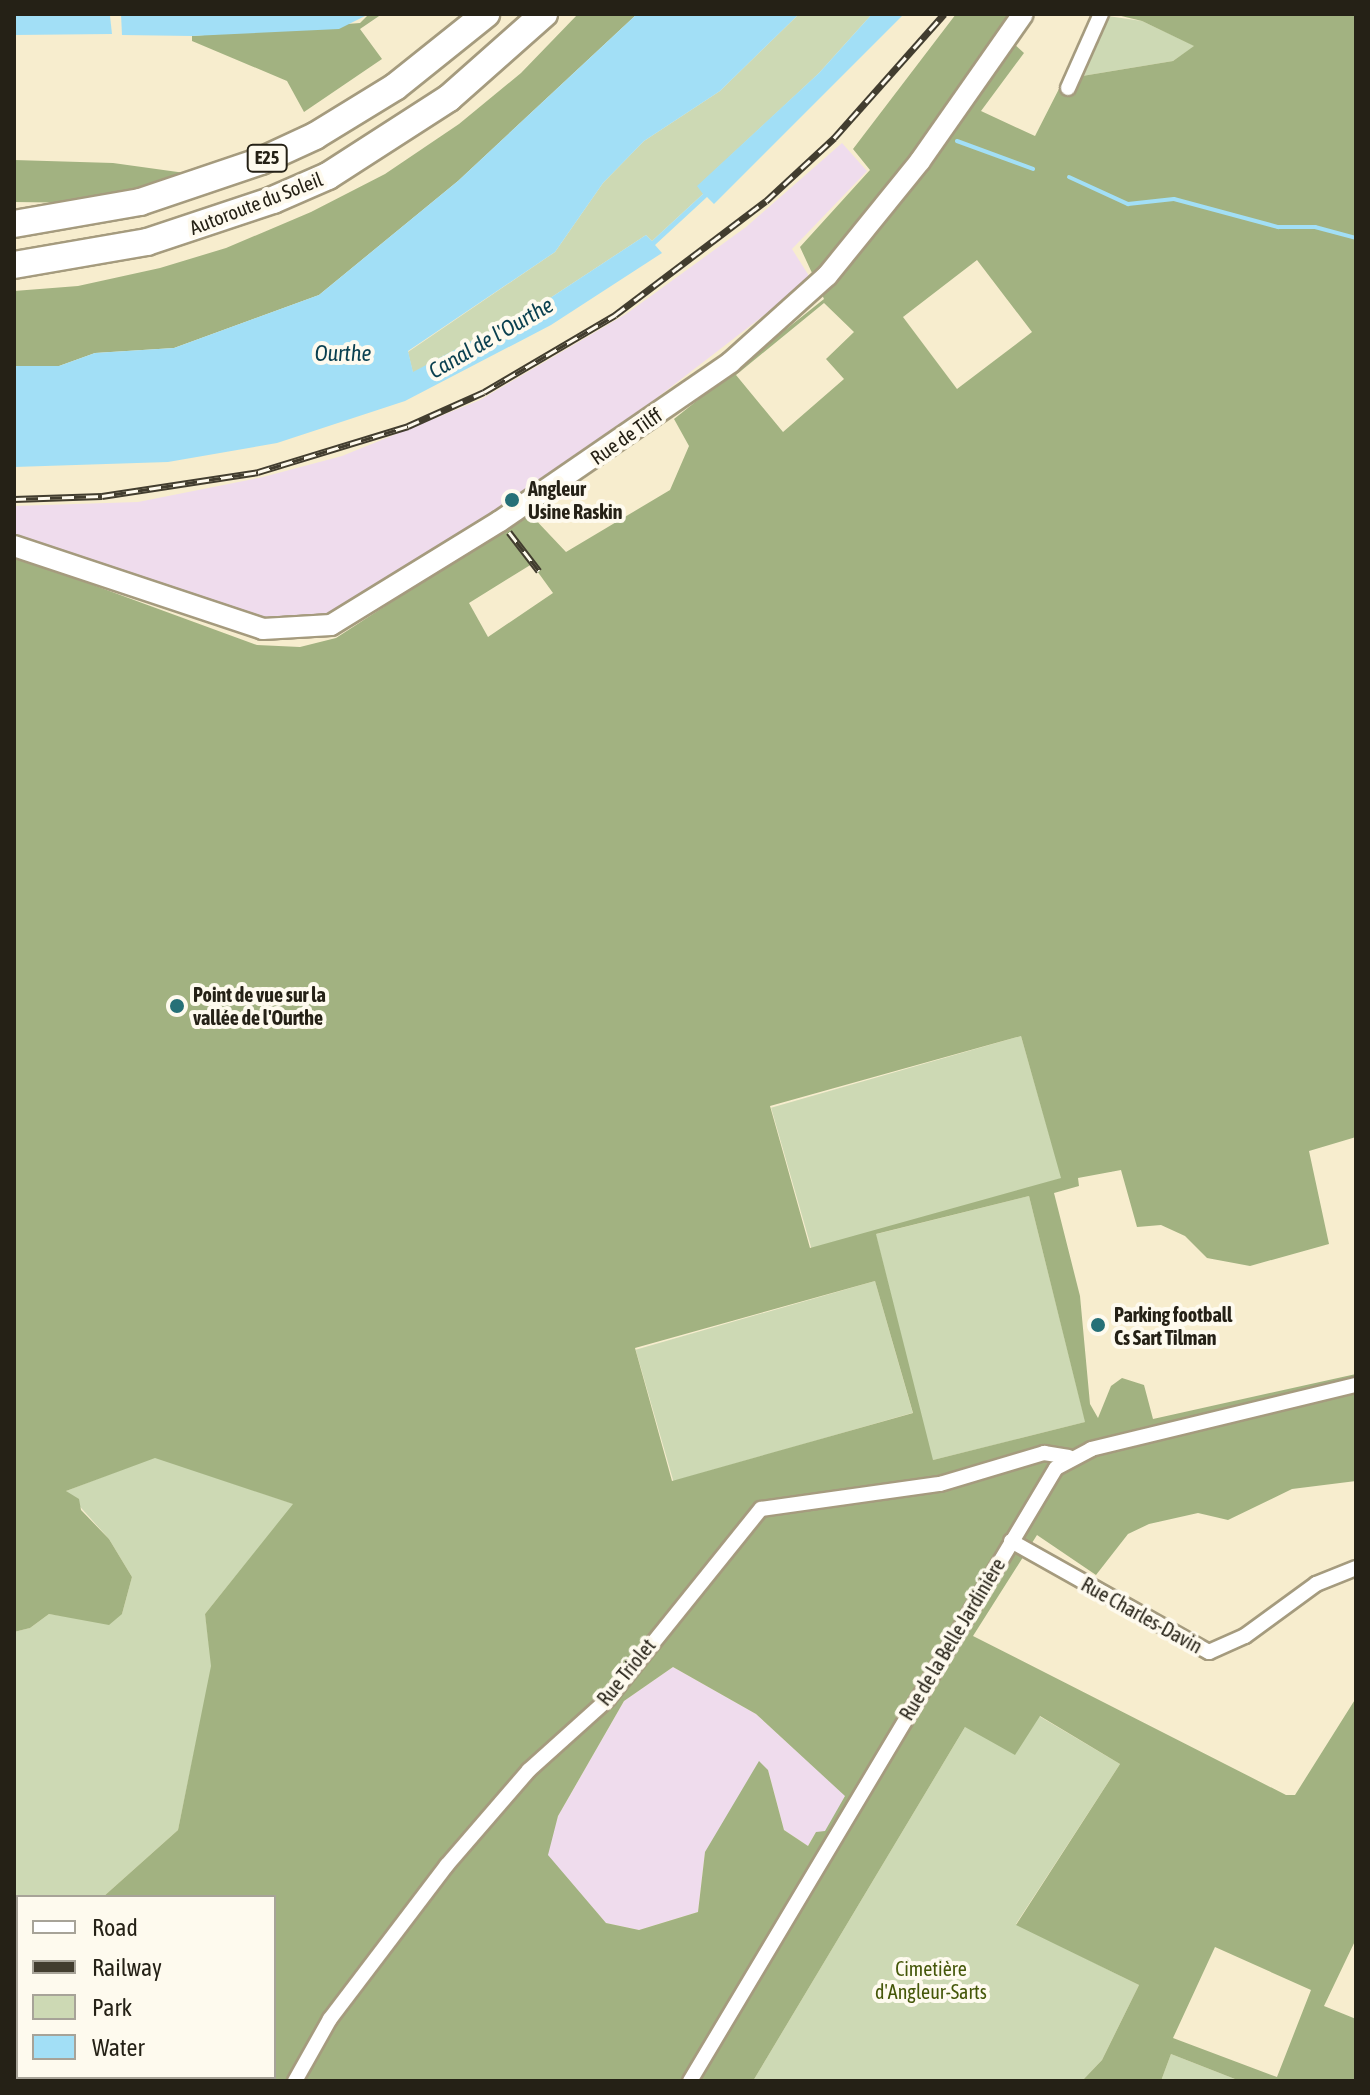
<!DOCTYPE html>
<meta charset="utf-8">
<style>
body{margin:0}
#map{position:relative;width:1370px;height:2095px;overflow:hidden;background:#f7edce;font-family:"Asap Condensed",sans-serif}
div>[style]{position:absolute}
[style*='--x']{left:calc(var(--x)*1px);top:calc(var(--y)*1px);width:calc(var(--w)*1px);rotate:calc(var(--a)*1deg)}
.industrial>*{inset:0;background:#efdced}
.green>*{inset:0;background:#cdd9b4;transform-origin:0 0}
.forest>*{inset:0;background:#a2b281}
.water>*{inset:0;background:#a2dff6}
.stream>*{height:4px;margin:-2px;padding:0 2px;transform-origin:2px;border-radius:2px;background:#a2dff6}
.roads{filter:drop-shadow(2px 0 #a59b7e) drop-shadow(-2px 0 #a59b7e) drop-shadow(0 2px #a59b7e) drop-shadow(0 -2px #a59b7e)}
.minor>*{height:14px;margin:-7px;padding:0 7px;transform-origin:7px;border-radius:7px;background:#fff}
.secondary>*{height:20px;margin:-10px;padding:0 10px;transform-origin:10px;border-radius:10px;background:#fff}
.motorway>*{height:26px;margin:-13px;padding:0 13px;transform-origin:13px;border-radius:13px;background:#fff}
.rail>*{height:7px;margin-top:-3.5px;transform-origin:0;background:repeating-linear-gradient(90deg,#fefaee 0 12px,#423d2f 0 24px);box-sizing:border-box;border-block:2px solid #423d2f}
.dots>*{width:22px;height:22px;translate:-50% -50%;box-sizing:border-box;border:4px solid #fefaee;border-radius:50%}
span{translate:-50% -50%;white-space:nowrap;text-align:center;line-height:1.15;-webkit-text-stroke:8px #fefaee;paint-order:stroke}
.shield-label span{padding:2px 6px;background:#fefaee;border:2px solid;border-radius:6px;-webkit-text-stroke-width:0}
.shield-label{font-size:18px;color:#252116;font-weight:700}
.street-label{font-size:20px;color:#252116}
.poi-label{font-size:20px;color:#252116;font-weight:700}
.left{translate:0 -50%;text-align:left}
.park-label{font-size:20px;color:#455709}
.water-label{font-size:22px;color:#093f4f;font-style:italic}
.frame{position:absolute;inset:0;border:16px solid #252116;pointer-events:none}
.legend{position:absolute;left:16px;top:1895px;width:260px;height:184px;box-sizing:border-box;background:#fefaee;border:2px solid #a7a398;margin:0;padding:10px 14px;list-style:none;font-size:24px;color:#252116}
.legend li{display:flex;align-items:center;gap:16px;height:40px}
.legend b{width:40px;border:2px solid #a7a398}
</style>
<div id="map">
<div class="industrial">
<i style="clip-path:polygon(842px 143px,867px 171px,792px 249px,811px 279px,536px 491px,330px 621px,263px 627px,14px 543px,14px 506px,138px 502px,263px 477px,342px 456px,480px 400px,626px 314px,746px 227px)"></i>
<i style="clip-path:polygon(673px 1667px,756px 1714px,846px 1796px,825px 1832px,816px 1832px,808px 1846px,784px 1830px,768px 1770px,705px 1852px,698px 1912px,639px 1930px,606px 1923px,547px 1855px,558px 1816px,624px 1701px)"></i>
</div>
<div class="green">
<i style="clip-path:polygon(799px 14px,872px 14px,819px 73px,698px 186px,704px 193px,652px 241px,646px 235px,541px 304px,413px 373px,408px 352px,555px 252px,603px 183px,644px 141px,720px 91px)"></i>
<i style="clip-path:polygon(1094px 14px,1142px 21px,1195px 46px,1173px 61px,1064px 79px)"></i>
<i style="left:1021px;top:1036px;width:148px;height:260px;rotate:74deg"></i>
<i style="left:1029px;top:1196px;width:233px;height:158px;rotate:76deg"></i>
<i style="left:875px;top:1281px;width:137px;height:249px;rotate:74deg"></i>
<i style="clip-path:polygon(155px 1457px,294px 1504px,205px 1614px,212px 1666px,178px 1830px,103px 1897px,18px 1897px,14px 2006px,14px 1632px,30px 1628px,49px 1614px,77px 1618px,122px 1614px,132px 1577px,109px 1539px,66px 1491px)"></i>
<i style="clip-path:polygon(1039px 1716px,1120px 1764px,1016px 1924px,1139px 1985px,1102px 2060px,1082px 2081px,753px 2081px,965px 1727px)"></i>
<i style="clip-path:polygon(1171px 2054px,1240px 2081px,1161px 2081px)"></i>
</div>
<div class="forest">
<i style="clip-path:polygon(369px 14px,382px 14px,360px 29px,382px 59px,304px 112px,287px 81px,192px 41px,192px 36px,360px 23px)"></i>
<i style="clip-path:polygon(578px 14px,637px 14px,458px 181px,319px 295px,174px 348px,95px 353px,59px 366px,14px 366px,14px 291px,78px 286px,160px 268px,226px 248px,311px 212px,385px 174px,459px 124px,521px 73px)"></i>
<i style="clip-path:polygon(evenodd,956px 14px,1035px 14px,1013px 43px,1024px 53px,981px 111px,1035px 136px,1064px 79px,1173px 61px,1194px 46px,1142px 21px,1113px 14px,1356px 14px,1356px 1137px,1309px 1151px,1329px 1244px,1250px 1266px,1207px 1258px,1185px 1236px,1161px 1225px,1137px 1227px,1121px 1170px,1078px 1178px,1079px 1186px,1054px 1193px,1080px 1296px,1090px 1404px,1098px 1418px,1111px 1386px,1122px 1378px,1144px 1385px,1153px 1419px,1356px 1374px,1356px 1481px,1292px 1489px,1228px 1520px,1198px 1513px,1149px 1524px,1128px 1534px,1096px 1575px,1037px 1535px,973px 1636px,1286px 1795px,1295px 1795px,1356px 1698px,1356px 1939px,1324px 2006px,1356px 2019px,1356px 2080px,1240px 2081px,1171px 2054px,1161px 2081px,1082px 2081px,1102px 2060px,1139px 1985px,1016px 1925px,1120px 1764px,1040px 1716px,1015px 1755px,965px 1727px,753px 2081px,14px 2081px,18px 2005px,18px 2077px,274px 2077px,274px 1897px,103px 1897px,178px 1830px,211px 1666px,205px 1614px,293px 1504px,155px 1458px,66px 1491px,79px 1499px,81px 1510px,109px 1539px,132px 1577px,122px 1614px,109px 1625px,49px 1614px,30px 1628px,14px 1632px,14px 556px,257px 645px,300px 647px,336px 638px,536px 508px,531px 515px,566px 552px,670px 490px,689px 446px,674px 419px,824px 299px,800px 247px,870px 170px,853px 149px,956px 14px,977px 260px,1032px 332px,957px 389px,903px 317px,977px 260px,956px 14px,824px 303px,854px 332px,826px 359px,844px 379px,783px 432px,736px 375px,824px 303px,956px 14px,532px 564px,553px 593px,488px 637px,469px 603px,532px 564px,956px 14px,1021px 1036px,1061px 1178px,810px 1248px,770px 1106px,1021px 1036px,956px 14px,1029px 1196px,1085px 1422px,933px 1460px,876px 1234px,1029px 1196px,956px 14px,875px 1281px,913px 1413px,672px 1481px,635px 1348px,875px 1281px,956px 14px,673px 1667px,756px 1714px,845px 1796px,825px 1831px,816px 1832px,808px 1846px,784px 1830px,768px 1770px,759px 1761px,705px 1852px,698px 1912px,639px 1930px,606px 1923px,548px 1855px,558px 1816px,624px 1701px,673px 1667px,956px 14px,1215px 1947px,1311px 1990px,1277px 2077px,1173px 2038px,1215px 1947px)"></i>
<i style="clip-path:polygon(14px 160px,113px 163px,185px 173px,94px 203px,14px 202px)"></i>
</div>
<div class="water">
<i style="clip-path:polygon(14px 14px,110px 16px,112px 34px,14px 35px)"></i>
<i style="clip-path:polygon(121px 14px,369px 14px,339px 29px,192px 36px,122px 35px)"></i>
<i style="clip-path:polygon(637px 14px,799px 14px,720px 91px,644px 141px,603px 183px,555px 252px,408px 351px,413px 372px,541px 304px,646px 235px,652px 241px,703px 194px,697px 186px,819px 73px,872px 14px,904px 14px,714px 204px,707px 197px,655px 245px,662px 253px,551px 325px,405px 401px,277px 443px,168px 462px,14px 467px,14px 366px,59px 366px,95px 353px,174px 348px,319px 295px,458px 181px)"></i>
</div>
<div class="stream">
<i style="--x:957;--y:141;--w:81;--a:20.2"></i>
<i style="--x:1069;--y:177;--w:65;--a:24.6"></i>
<i style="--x:1128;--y:204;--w:46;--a:-6.2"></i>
<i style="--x:1174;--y:199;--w:108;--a:15.1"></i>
<i style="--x:1278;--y:227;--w:37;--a:0"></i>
<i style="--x:1315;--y:227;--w:42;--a:15"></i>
</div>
<div class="roads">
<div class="minor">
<i style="--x:1068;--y:88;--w:81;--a:-66"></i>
<i style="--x:1011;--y:1541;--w:227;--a:29.3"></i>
<i style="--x:1209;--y:1652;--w:39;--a:-24"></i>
<i style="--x:1245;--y:1636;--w:88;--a:-36.2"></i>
<i style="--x:1316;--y:1584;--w:43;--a:-21.8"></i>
<i style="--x:295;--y:2081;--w:71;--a:-60.6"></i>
<i style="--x:330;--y:2019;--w:193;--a:-52.8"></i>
<i style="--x:447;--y:1865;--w:125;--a:-49.2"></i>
<i style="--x:529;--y:1770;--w:106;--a:-41.9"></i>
<i style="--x:608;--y:1699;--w:244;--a:-51.2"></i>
<i style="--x:761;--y:1509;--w:181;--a:-8"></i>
<i style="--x:940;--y:1484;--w:109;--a:-16.6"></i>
<i style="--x:1044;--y:1453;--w:25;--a:9"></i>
<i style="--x:690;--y:2081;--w:714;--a:-59.16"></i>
<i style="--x:1056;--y:1468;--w:40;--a:-28"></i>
<i style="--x:1091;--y:1449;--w:273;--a:-13.6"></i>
</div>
<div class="secondary">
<i style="--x:14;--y:546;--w:262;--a:18.4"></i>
<i style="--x:263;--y:629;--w:68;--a:-3.4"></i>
<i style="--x:331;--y:625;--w:198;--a:-31.6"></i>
<i style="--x:500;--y:521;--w:280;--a:-34.5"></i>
<i style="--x:731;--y:362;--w:129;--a:-41.9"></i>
<i style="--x:827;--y:276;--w:148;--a:-51"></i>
<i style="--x:920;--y:161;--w:179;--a:-55"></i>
</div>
<div class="motorway">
<i style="--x:14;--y:224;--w:128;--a:-9.9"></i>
<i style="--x:140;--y:202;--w:128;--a:-18.7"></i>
<i style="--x:261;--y:161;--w:60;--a:-24.8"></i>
<i style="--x:315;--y:136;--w:94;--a:-31.5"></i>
<i style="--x:395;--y:87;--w:117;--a:-38.7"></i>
<i style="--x:14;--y:265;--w:135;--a:-9.8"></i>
<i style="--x:147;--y:242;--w:133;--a:-18.4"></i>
<i style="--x:273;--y:200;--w:60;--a:-23.6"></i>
<i style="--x:328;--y:176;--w:144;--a:-32.8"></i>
<i style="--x:449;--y:98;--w:127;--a:-41.5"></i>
</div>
</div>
<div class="rail">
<i style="--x:14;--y:499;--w:88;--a:-2"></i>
<i style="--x:102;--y:496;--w:158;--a:-8.7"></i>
<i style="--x:258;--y:472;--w:157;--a:-17"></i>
<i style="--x:408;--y:426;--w:83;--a:-24.1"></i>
<i style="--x:484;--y:392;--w:152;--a:-30.4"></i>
<i style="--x:615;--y:315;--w:189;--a:-37.1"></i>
<i style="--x:766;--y:201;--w:93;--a:-42.8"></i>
<i style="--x:834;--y:138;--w:166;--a:-48.4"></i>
<i style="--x:509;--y:532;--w:49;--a:52.4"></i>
</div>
<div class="dots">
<i style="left:512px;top:500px;background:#267077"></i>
<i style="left:177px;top:1006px;background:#267077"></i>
<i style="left:1098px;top:1325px;background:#267077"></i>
</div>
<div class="shield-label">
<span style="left:267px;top:158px">E25</span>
</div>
<div class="street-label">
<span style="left:256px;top:203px;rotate:-21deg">Autoroute du Soleil</span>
<span style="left:626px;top:436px;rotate:-35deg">Rue de Tilff</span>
<span style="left:1142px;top:1615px;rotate:29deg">Rue Charles-Davin</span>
<span style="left:952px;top:1639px;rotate:-59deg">Rue de la Belle Jardinière</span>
<span style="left:626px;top:1672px;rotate:-51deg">Rue Triolet</span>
</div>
<div class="poi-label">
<span class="left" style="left:528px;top:500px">Angleur<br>Usine Raskin</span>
<span class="left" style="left:193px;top:1006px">Point de vue sur la<br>vallée de l'Ourthe</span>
<span class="left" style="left:1114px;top:1326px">Parking football<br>Cs Sart Tilman</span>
</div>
<div class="park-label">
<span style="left:931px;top:1980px">Cimetière<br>d'Angleur-Sarts</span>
</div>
<div class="water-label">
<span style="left:491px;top:338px;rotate:-30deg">Canal de l'Ourthe</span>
<span style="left:343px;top:354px">Ourthe</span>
</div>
<div class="frame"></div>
<ul class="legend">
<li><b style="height:10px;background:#fff"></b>Road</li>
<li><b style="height:10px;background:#423d2f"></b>Railway</li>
<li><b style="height:22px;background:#cdd9b4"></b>Park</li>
<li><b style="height:22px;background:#a2dff6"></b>Water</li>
</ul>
</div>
